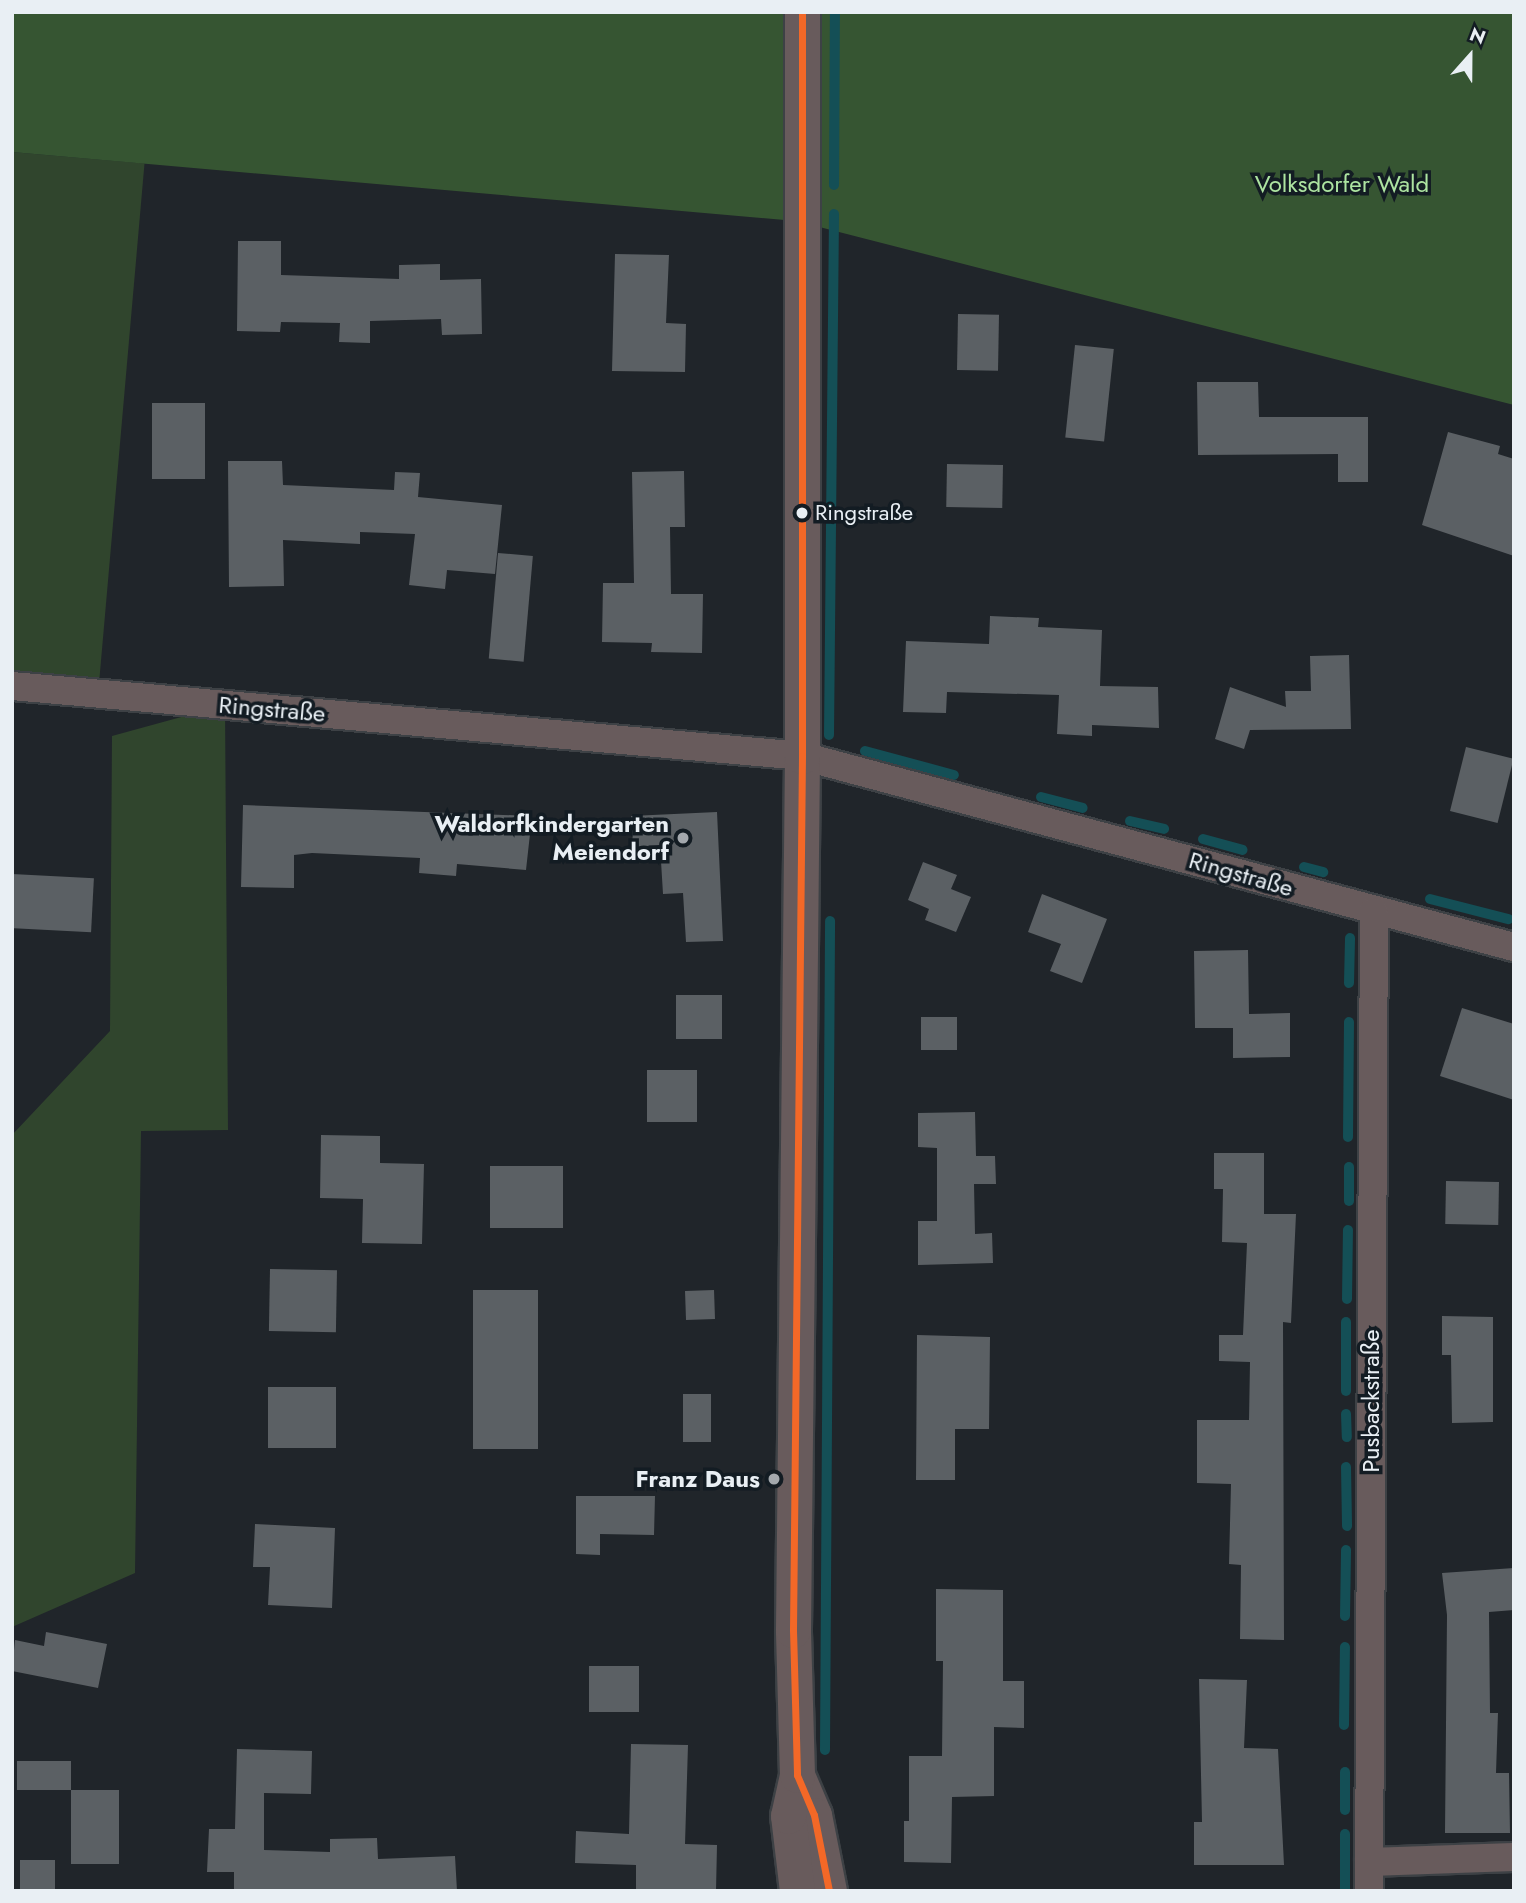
<!DOCTYPE html>
<meta charset="utf-8">
<style>
body{margin:0}
#map{position:relative;width:1526px;height:1903px;overflow:hidden;background:#20252a;font-family:Jost,sans-serif}
div>[style]{position:absolute}
[style*='--x']{left:calc(var(--x)*1px);top:calc(var(--y)*1px);width:calc(var(--w)*1px);rotate:calc(var(--a)*1deg)}
.green>*{inset:0;background:#30452d;transform-origin:0 0}
.forest>*{inset:0;background:#365532}
.stream>*{height:10px;margin:-5px;padding:0 5px;transform-origin:5px;border-radius:5px;background:#144f56}
.building>*{inset:0;background:#5b6064;transform-origin:0 0}
.roads{filter:drop-shadow(2px 0 #3d4145) drop-shadow(-2px 0 #3d4145) drop-shadow(0 2px #3d4145) drop-shadow(0 -2px #3d4145)}
.minor>*{height:28px;margin:-14px;padding:0 14px;transform-origin:14px;border-radius:14px;background:#685b5c}
.tertiary>*{height:35px;margin:-17.5px;padding:0 17.5px;transform-origin:17.5px;border-radius:17.5px;background:#685b5c}
.bus-1>*{height:7px;margin:-3.5px;padding:0 3.5px;transform-origin:3.5px;border-radius:3.5px;background:#f36827}
.dots>*{width:19px;height:19px;translate:-50% -50%;box-sizing:border-box;border:4px solid #131c23;border-radius:50%}
span{translate:-50% -50%;white-space:nowrap;text-align:center;line-height:1.15;-webkit-text-stroke:7px #131c23;paint-order:stroke}
.bus-label{font-size:22px;color:#e9eff4}
.left{translate:0 -50%;text-align:left}
.park-label{font-size:24px;color:#ade4a1}
.street-label{font-size:24px;color:#e9eff4}
.poi-label{font-size:24px;color:#e9eff4;font-weight:700}
.right{translate:-100% -50%;text-align:right}
.frame{position:absolute;inset:0;border:14px solid #e9eff4;pointer-events:none}
.north{position:absolute;left:1435px;top:21px;width:70px;height:70px;-webkit-text-stroke:5px #131c23;paint-order:stroke;rotate:21deg;font-size:19px;font-weight:700;line-height:28px;text-align:center;color:#e9eff4}
.north::after{content:'';display:block;margin:auto;width:24px;height:32px;background:#e9eff4;clip-path:polygon(50% 0,100% 100%,50% 72%,0 100%)}
</style>
<div id="map">
<div class="green">
<i style="left:12px;top:152px;width:133px;height:535px;rotate:5deg"></i>
<i style="clip-path:polygon(225px 705px,228px 1130px,141px 1131px,135px 1573px,12px 1627px,12px 1135px,110px 1031px,112px 736px)"></i>
</div>
<div class="forest">
<i style="clip-path:polygon(12px 12px,1514px 12px,1514px 405px,796px 221px,12px 152px)"></i>
</div>
<div class="stream">
<i style="--x:834;--y:185;--w:173;--a:-89.7"></i>
<i style="--x:829;--y:735;--w:521;--a:-89.45"></i>
<i style="--x:865;--y:751;--w:92;--a:15.1"></i>
<i style="--x:1041;--y:797;--w:43;--a:14.7"></i>
<i style="--x:1130;--y:821;--w:35;--a:13"></i>
<i style="--x:1203;--y:839;--w:41;--a:15.4"></i>
<i style="--x:1304;--y:867;--w:20;--a:15"></i>
<i style="--x:1430;--y:899;--w:81;--a:14.4"></i>
<i style="--x:1349;--y:983;--w:45;--a:-88.7"></i>
<i style="--x:1348;--y:1137;--w:115;--a:-89.5"></i>
<i style="--x:1349;--y:1201;--w:34;--a:-90"></i>
<i style="--x:1347;--y:1299;--w:69;--a:-89.2"></i>
<i style="--x:1346;--y:1322;--w:69;--a:90"></i>
<i style="--x:1346;--y:1414;--w:23;--a:88"></i>
<i style="--x:1346;--y:1467;--w:59;--a:89"></i>
<i style="--x:1345;--y:1616;--w:66;--a:-89.1"></i>
<i style="--x:1344;--y:1725;--w:78;--a:-89.3"></i>
<i style="--x:825;--y:1750;--w:829;--a:-89.65"></i>
<i style="--x:1345;--y:1772;--w:38;--a:90"></i>
<i style="--x:1345;--y:1834;--w:55;--a:90"></i>
</div>
<div class="building">
<i style="clip-path:polygon(238px 241px,281px 241px,281px 275px,399px 279px,399px 265px,440px 264px,440px 280px,481px 279px,482px 334px,442px 335px,441px 319px,370px 321px,370px 343px,339px 342px,340px 323px,281px 322px,280px 332px,237px 331px)"></i>
<i style="clip-path:polygon(615px 254px,669px 255px,666px 323px,686px 324px,685px 372px,612px 371px)"></i>
<i style="left:958px;top:314px;width:41px;height:56px;rotate:1deg"></i>
<i style="left:1075px;top:345px;width:39px;height:93px;rotate:6deg"></i>
<i style="clip-path:polygon(1197px 382px,1258px 382px,1259px 417px,1368px 417px,1368px 482px,1338px 482px,1338px 454px,1198px 455px)"></i>
<i style="left:152px;top:403px;width:53px;height:76px"></i>
<i style="clip-path:polygon(1448px 432px,1500px 446px,1498px 454px,1514px 459px,1514px 556px,1422px 525px)"></i>
<i style="clip-path:polygon(228px 461px,282px 461px,283px 485px,394px 490px,395px 472px,420px 473px,418px 497px,502px 505px,495px 574px,447px 570px,445px 589px,409px 585px,415px 534px,360px 532px,360px 544px,283px 540px,284px 586px,229px 587px)"></i>
<i style="left:947px;top:464px;width:56px;height:43px;rotate:1deg"></i>
<i style="clip-path:polygon(684px 471px,685px 527px,670px 527px,671px 594px,703px 594px,702px 653px,651px 652px,652px 643px,602px 642px,603px 583px,634px 583px,632px 472px)"></i>
<i style="left:498px;top:553px;width:35px;height:106px;rotate:5deg"></i>
<i style="clip-path:polygon(990px 616px,1039px 618px,1038px 627px,1102px 630px,1100px 686px,1158px 687px,1159px 728px,1092px 725px,1092px 736px,1057px 734px,1059px 695px,947px 692px,946px 713px,903px 712px,906px 641px,989px 644px)"></i>
<i style="clip-path:polygon(1349px 655px,1351px 729px,1250px 730px,1244px 749px,1215px 739px,1230px 687px,1286px 707px,1285px 691px,1311px 691px,1310px 656px)"></i>
<i style="left:1466px;top:747px;width:49px;height:66px;rotate:14deg"></i>
<i style="clip-path:polygon(243px 805px,532px 816px,526px 870px,457px 864px,456px 876px,419px 873px,420px 858px,312px 853px,294px 855px,294px 888px,241px 887px)"></i>
<i style="clip-path:polygon(717px 812px,723px 941px,686px 942px,683px 893px,663px 894px,660px 845px,633px 847px,631px 816px)"></i>
<i style="clip-path:polygon(923px 862px,957px 875px,951px 889px,971px 897px,956px 932px,925px 920px,929px 909px,908px 900px)"></i>
<i style="left:12px;top:874px;width:82px;height:54px;rotate:3deg"></i>
<i style="clip-path:polygon(1042px 894px,1107px 919px,1082px 983px,1050px 971px,1061px 944px,1028px 932px)"></i>
<i style="clip-path:polygon(1248px 950px,1249px 1014px,1290px 1013px,1290px 1057px,1233px 1058px,1233px 1028px,1195px 1028px,1194px 951px)"></i>
<i style="left:676px;top:995px;width:46px;height:44px"></i>
<i style="clip-path:polygon(1462px 1008px,1514px 1024px,1514px 1100px,1440px 1076px)"></i>
<i style="left:921px;top:1017px;width:36px;height:33px"></i>
<i style="left:647px;top:1070px;width:50px;height:52px"></i>
<i style="clip-path:polygon(975px 1112px,976px 1156px,995px 1156px,996px 1184px,974px 1184px,975px 1234px,992px 1233px,993px 1263px,918px 1265px,918px 1221px,937px 1221px,937px 1148px,918px 1147px,918px 1113px)"></i>
<i style="clip-path:polygon(321px 1135px,380px 1136px,380px 1163px,424px 1164px,422px 1244px,362px 1243px,363px 1199px,320px 1198px)"></i>
<i style="clip-path:polygon(1214px 1153px,1264px 1153px,1264px 1214px,1296px 1214px,1291px 1323px,1283px 1322px,1284px 1640px,1240px 1639px,1241px 1565px,1229px 1564px,1231px 1484px,1197px 1483px,1197px 1420px,1249px 1420px,1250px 1362px,1219px 1361px,1219px 1335px,1243px 1335px,1247px 1243px,1222px 1242px,1223px 1189px,1214px 1189px)"></i>
<i style="left:490px;top:1166px;width:73px;height:62px"></i>
<i style="left:1446px;top:1181px;width:53px;height:43px;rotate:1deg"></i>
<i style="left:270px;top:1269px;width:67px;height:62px;rotate:1deg"></i>
<i style="left:473px;top:1290px;width:65px;height:159px"></i>
<i style="left:714px;top:1290px;width:29px;height:29px;rotate:88deg"></i>
<i style="clip-path:polygon(1442px 1316px,1493px 1317px,1493px 1422px,1452px 1423px,1451px 1355px,1442px 1355px)"></i>
<i style="clip-path:polygon(917px 1335px,990px 1337px,989px 1429px,955px 1429px,955px 1480px,916px 1480px)"></i>
<i style="left:268px;top:1387px;width:68px;height:61px"></i>
<i style="left:683px;top:1394px;width:28px;height:48px"></i>
<i style="clip-path:polygon(576px 1496px,655px 1496px,654px 1535px,600px 1534px,600px 1555px,576px 1554px)"></i>
<i style="clip-path:polygon(255px 1524px,335px 1528px,332px 1608px,268px 1605px,270px 1567px,253px 1567px)"></i>
<i style="clip-path:polygon(1514px 1568px,1514px 1610px,1489px 1612px,1490px 1713px,1498px 1713px,1496px 1773px,1509px 1773px,1510px 1833px,1445px 1833px,1447px 1615px,1442px 1573px)"></i>
<i style="clip-path:polygon(936px 1589px,1003px 1590px,1003px 1681px,1024px 1681px,1024px 1728px,994px 1727px,994px 1796px,952px 1797px,951px 1863px,904px 1862px,904px 1821px,909px 1821px,909px 1756px,942px 1756px,943px 1661px,936px 1661px)"></i>
<i style="clip-path:polygon(46px 1632px,107px 1644px,98px 1688px,12px 1671px,15px 1640px,44px 1646px)"></i>
<i style="left:589px;top:1666px;width:50px;height:46px"></i>
<i style="clip-path:polygon(1199px 1679px,1247px 1680px,1244px 1748px,1278px 1749px,1284px 1865px,1194px 1865px,1194px 1822px,1202px 1822px)"></i>
<i style="clip-path:polygon(631px 1744px,688px 1745px,685px 1844px,717px 1845px,716px 1891px,636px 1889px,636px 1865px,575px 1863px,576px 1831px,629px 1834px)"></i>
<i style="clip-path:polygon(237px 1749px,312px 1751px,311px 1794px,264px 1793px,264px 1850px,330px 1852px,330px 1839px,377px 1838px,378px 1859px,455px 1856px,457px 1891px,234px 1891px,234px 1872px,207px 1872px,209px 1829px,235px 1829px)"></i>
<i style="left:17px;top:1761px;width:54px;height:29px"></i>
<i style="left:71px;top:1790px;width:48px;height:74px"></i>
<i style="left:55px;top:1860px;width:29px;height:35px;rotate:90deg"></i>
</div>
<div class="roads">
<div class="minor">
<i style="--x:12;--y:686;--w:793;--a:5.06"></i>
<i style="--x:802;--y:756;--w:737;--a:15.02"></i>
<i style="--x:1369;--y:1862;--w:145;--a:-2"></i>
<i style="--x:1369;--y:1891;--w:979;--a:-89.71"></i>
</div>
<div class="tertiary">
<i style="--x:797;--y:1775;--w:43;--a:67"></i>
<i style="--x:814;--y:1815;--w:77;--a:78.8"></i>
<i style="--x:797;--y:1891;--w:76;--a:-96.8"></i>
<i style="--x:788;--y:1816;--w:42;--a:-77.6"></i>
<i style="--x:797;--y:1775;--w:145;--a:-91.6"></i>
<i style="--x:793;--y:1630;--w:874;--a:-89.41"></i>
<i style="--x:802;--y:756;--w:744;--a:-90"></i>
</div>
</div>
<div class="bus-1">
<i style="--x:802;--y:12;--w:744;--a:90"></i>
<i style="--x:802;--y:756;--w:874;--a:90.59"></i>
<i style="--x:793;--y:1630;--w:145;--a:88.4"></i>
<i style="--x:797;--y:1775;--w:43;--a:67"></i>
<i style="--x:814;--y:1815;--w:77;--a:78.8"></i>
</div>
<div class="dots">
<i style="left:802px;top:513px;background:#e9eff4"></i>
<i style="left:683px;top:838px;background:#a3a8ad"></i>
<i style="left:774px;top:1479px;background:#a3a8ad"></i>
</div>
<div class="bus-label">
<span class="left" style="left:815px;top:513px">Ringstraße</span>
</div>
<div class="park-label">
<span style="left:1342px;top:184px">Volksdorfer Wald</span>
</div>
<div class="street-label">
<span style="left:272px;top:709px;rotate:5deg">Ringstraße</span>
<span style="left:1241px;top:874px;rotate:16deg">Ringstraße</span>
<span style="left:1371px;top:1401px;rotate:-90deg">Pusbackstraße</span>
</div>
<div class="poi-label">
<span class="right" style="left:669px;top:838px">Waldorfkindergarten<br>Meiendorf</span>
<span class="right" style="left:760px;top:1479px">Franz Daus</span>
</div>
<div class="frame"></div>
<div class="north">N</div>
</div>
